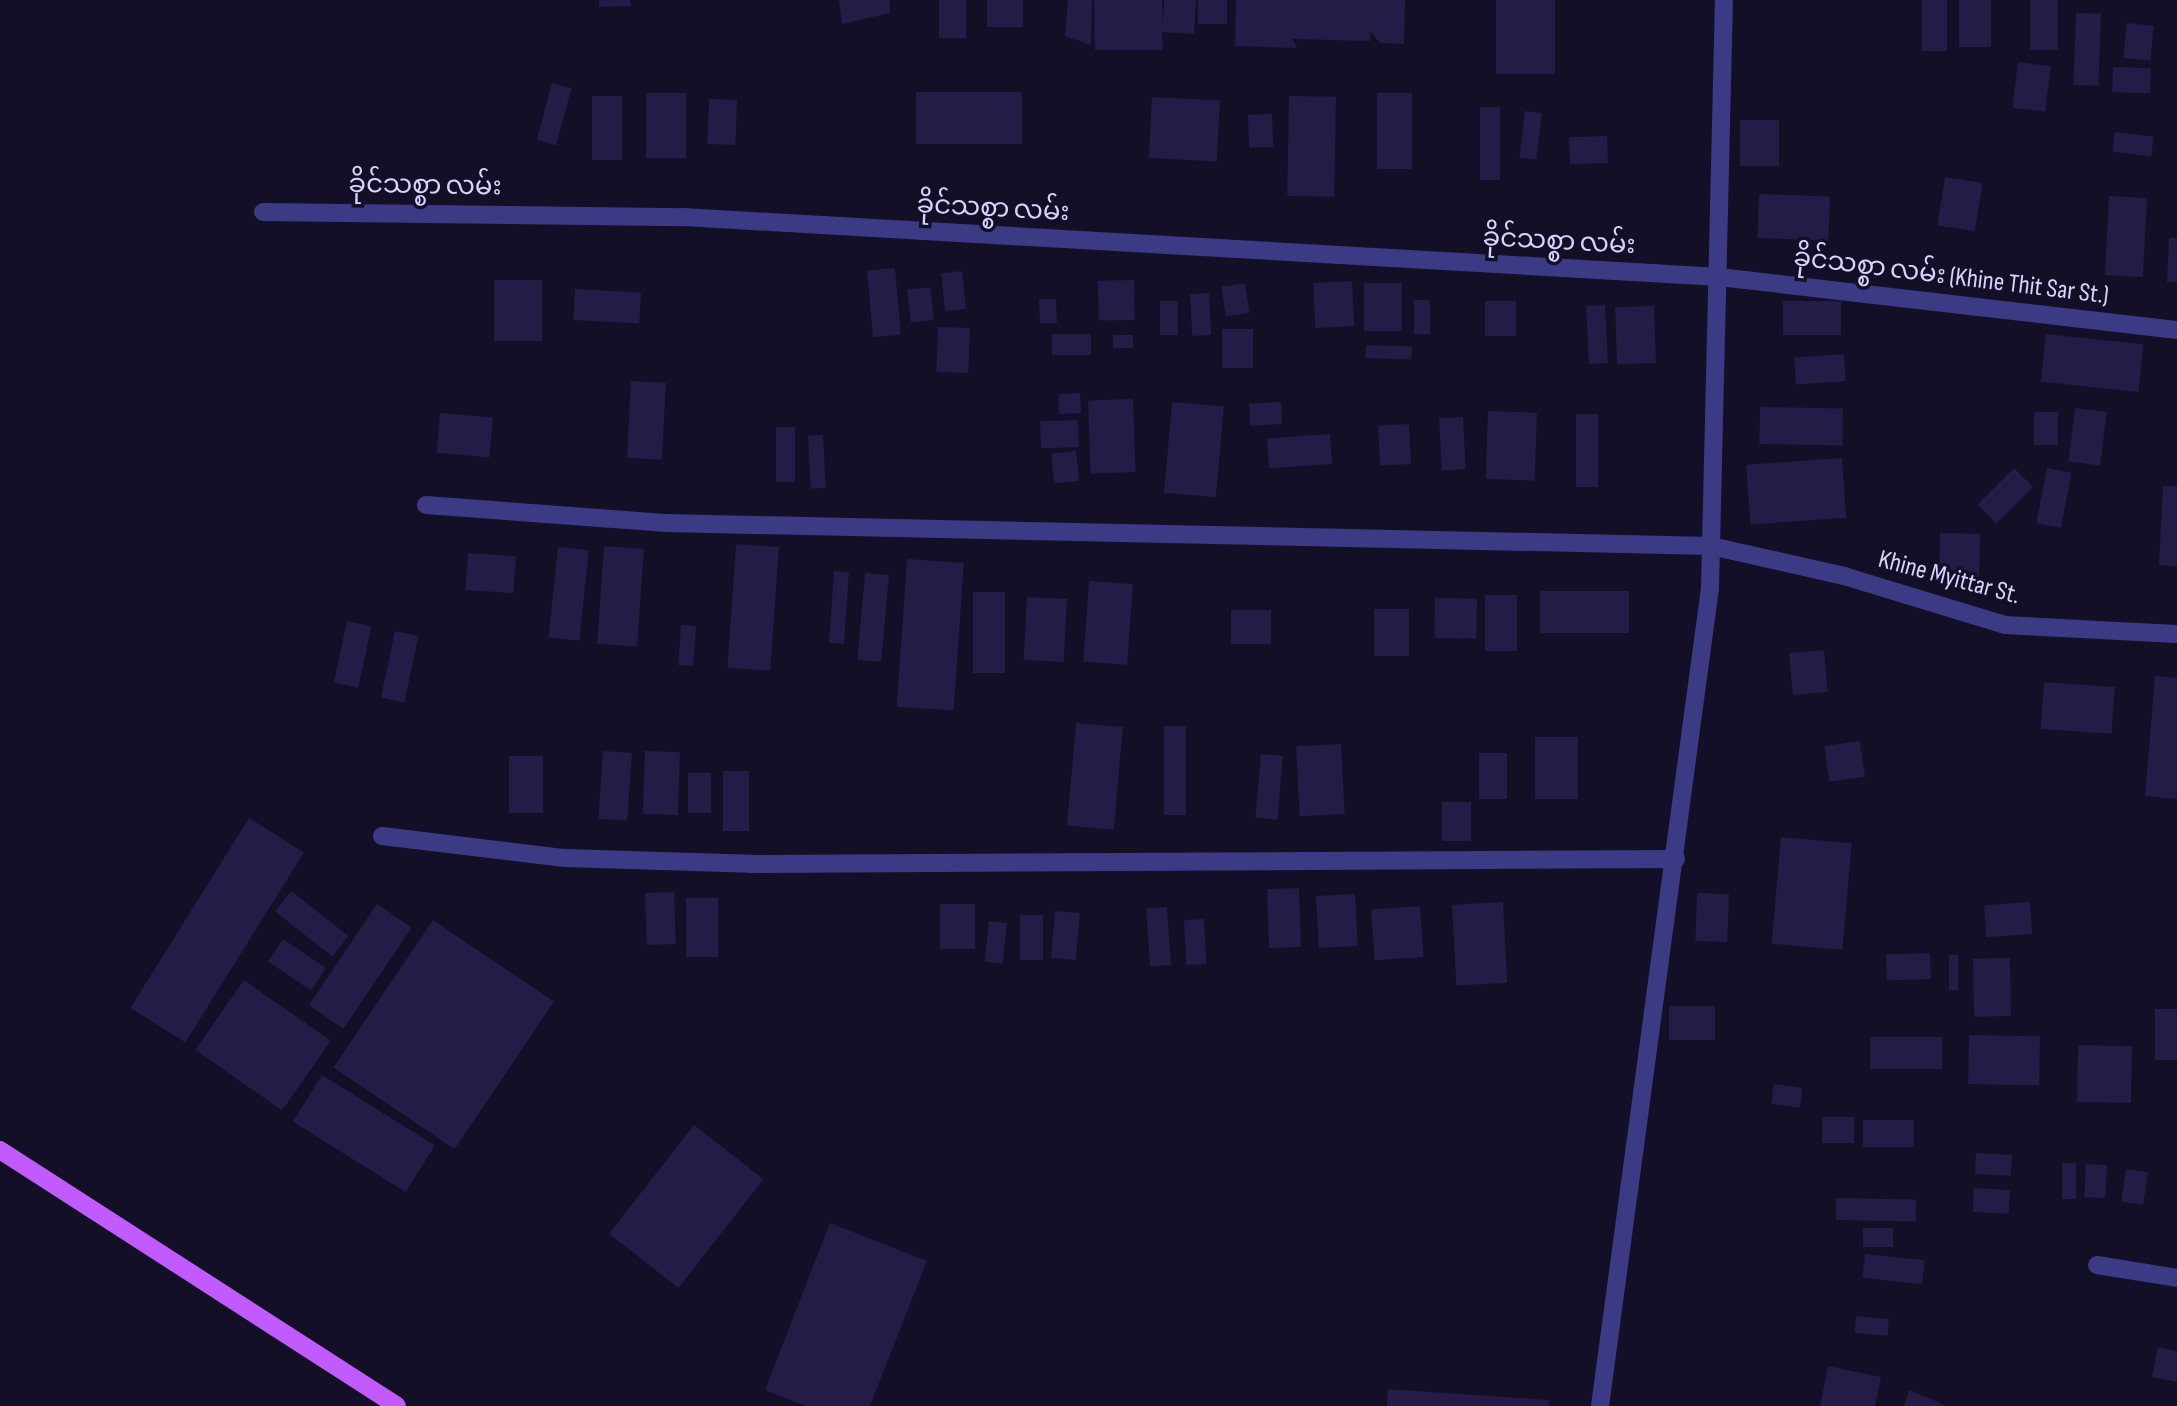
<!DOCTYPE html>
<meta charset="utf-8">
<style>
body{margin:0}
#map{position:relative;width:2177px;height:1406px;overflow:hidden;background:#130f26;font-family:"Sofia Sans Condensed","Noto Sans Myanmar",sans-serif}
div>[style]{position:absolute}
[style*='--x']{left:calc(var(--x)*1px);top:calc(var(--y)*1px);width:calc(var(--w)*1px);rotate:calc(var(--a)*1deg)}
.building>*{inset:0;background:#241b47;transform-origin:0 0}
.minor>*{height:18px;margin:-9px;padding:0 9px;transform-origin:9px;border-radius:9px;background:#3d3a85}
.major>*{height:18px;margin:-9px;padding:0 9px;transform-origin:9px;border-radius:9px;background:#c25bff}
span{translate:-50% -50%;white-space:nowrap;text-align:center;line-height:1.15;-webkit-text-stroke:7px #130f26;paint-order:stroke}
.street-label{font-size:26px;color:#d9d4ff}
</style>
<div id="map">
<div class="building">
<i style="clip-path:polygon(599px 0,630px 0,631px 6px,599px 7px)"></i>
<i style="clip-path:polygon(839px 0,890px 0,890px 13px,842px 24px)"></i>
<i style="left:939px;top:0;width:27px;height:38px"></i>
<i style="left:987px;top:0;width:36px;height:27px"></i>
<i style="clip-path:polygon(1068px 0,1092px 0,1091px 45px,1065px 36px)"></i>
<i style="clip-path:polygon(1094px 0,1162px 0,1163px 24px,1164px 0,1196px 0,1194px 34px,1162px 32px,1163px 50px,1095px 50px)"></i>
<i style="left:1198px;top:0;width:29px;height:24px"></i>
<i style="clip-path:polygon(1236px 0,1405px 0,1404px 44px,1380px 43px,1371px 32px,1370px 41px,1293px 39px,1297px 48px,1235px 46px)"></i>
<i style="left:1496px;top:0;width:59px;height:74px"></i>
<i style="left:1922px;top:0;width:25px;height:51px"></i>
<i style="left:1959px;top:0;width:32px;height:47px"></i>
<i style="left:2030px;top:0;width:28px;height:50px"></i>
<i style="left:2076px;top:13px;width:25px;height:72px;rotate:2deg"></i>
<i style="left:2127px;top:23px;width:27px;height:35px;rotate:6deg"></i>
<i style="left:2018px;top:62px;width:33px;height:46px;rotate:7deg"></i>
<i style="left:2113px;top:67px;width:38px;height:25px;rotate:2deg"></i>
<i style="left:552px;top:83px;width:20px;height:59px;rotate:15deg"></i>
<i style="left:916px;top:92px;width:106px;height:52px"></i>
<i style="left:646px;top:93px;width:40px;height:65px"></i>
<i style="left:1377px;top:93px;width:35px;height:76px"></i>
<i style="left:592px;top:96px;width:30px;height:64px"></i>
<i style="left:1289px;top:96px;width:47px;height:100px;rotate:1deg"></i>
<i style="left:1152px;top:97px;width:68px;height:61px;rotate:3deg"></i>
<i style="left:709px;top:99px;width:28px;height:45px;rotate:2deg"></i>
<i style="left:1480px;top:107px;width:20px;height:73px"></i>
<i style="left:1525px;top:111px;width:17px;height:47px;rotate:7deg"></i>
<i style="left:1272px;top:114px;width:33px;height:24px;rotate:88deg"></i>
<i style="left:1740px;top:120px;width:39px;height:46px"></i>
<i style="left:2115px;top:132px;width:39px;height:20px;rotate:7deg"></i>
<i style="left:1607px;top:136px;width:27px;height:38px;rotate:88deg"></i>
<i style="left:1945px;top:177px;width:38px;height:49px;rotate:9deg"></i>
<i style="left:1759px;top:194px;width:71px;height:44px;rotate:2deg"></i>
<i style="left:2109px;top:196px;width:38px;height:79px;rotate:3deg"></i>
<i style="clip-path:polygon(2169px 238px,2177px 238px,2177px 282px,2167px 282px)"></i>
<i style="left:895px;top:268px;width:67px;height:28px;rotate:85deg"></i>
<i style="left:962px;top:271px;width:38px;height:21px;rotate:84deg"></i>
<i style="left:494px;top:280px;width:48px;height:61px"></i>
<i style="left:1134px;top:280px;width:40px;height:36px;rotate:89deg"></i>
<i style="left:1352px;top:281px;width:45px;height:39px;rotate:87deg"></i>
<i style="left:1245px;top:283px;width:30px;height:24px;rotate:81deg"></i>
<i style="left:1364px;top:283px;width:38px;height:48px"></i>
<i style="left:930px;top:287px;width:33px;height:23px;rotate:83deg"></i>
<i style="left:575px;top:289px;width:66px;height:31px;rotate:3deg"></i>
<i style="left:1209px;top:293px;width:42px;height:19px;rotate:87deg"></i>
<i style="left:1056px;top:299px;width:24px;height:17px;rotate:88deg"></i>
<i style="left:1414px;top:300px;width:16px;height:34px"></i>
<i style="left:1160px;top:301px;width:18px;height:34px"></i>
<i style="left:1516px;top:301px;width:35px;height:31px;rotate:90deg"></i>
<i style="left:1841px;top:301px;width:34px;height:58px;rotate:90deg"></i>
<i style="left:1605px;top:305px;width:58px;height:19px;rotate:87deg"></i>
<i style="left:1654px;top:306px;width:57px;height:39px;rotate:88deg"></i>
<i style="left:938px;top:327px;width:32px;height:45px;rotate:2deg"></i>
<i style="left:1222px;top:329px;width:31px;height:39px"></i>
<i style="left:1052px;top:334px;width:39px;height:21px"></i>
<i style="left:2046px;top:334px;width:98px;height:48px;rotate:6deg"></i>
<i style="left:1113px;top:335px;width:20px;height:13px"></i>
<i style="left:1366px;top:345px;width:46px;height:13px;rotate:2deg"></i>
<i style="left:1844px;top:354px;width:27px;height:50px;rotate:86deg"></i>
<i style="left:631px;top:381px;width:35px;height:77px;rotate:3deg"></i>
<i style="left:1080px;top:393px;width:20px;height:22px;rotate:87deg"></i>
<i style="left:1133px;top:399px;width:73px;height:45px;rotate:88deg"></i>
<i style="left:1172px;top:402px;width:52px;height:91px;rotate:5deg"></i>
<i style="left:1281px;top:402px;width:22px;height:32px;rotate:87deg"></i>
<i style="left:1760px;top:407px;width:83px;height:37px;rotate:1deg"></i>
<i style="left:2075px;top:408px;width:32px;height:54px;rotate:7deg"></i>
<i style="left:1488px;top:411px;width:49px;height:68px;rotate:2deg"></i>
<i style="left:2034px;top:412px;width:24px;height:33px"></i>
<i style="left:440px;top:413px;width:53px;height:40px;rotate:5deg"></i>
<i style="left:1576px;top:414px;width:22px;height:73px"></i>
<i style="left:1463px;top:417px;width:52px;height:24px;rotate:87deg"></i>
<i style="left:1078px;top:420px;width:27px;height:38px;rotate:88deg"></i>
<i style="left:1409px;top:424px;width:40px;height:31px;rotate:87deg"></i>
<i style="left:776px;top:427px;width:19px;height:55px"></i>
<i style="left:1330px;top:434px;width:30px;height:63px;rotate:86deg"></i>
<i style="left:823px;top:435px;width:53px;height:15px;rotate:87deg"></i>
<i style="left:1076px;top:451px;width:30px;height:25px;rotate:84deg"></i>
<i style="left:1842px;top:458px;width:60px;height:96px;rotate:86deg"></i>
<i style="left:2014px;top:468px;width:27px;height:52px;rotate:45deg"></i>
<i style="left:2047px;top:468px;width:25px;height:56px;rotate:11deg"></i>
<i style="clip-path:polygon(2163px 486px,2177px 486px,2177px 566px,2159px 565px)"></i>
<i style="left:1940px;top:533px;width:40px;height:44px;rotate:1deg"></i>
<i style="left:736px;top:544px;width:43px;height:124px;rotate:4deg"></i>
<i style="left:604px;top:546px;width:40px;height:98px;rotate:4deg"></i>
<i style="left:558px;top:547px;width:31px;height:91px;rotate:6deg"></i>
<i style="left:468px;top:553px;width:48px;height:37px;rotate:4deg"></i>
<i style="left:907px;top:559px;width:57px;height:148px;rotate:4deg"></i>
<i style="left:834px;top:571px;width:15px;height:72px;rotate:4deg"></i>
<i style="left:865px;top:573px;width:24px;height:87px;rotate:5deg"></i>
<i style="left:1089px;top:581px;width:44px;height:81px;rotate:4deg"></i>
<i style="left:1629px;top:591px;width:42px;height:89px;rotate:90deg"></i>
<i style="left:973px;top:592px;width:32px;height:81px"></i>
<i style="left:1485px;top:595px;width:32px;height:56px"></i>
<i style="left:1027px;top:597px;width:40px;height:63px;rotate:3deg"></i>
<i style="left:1435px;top:598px;width:42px;height:40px;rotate:1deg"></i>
<i style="left:1374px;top:609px;width:35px;height:47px"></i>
<i style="left:1271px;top:610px;width:34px;height:40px;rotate:90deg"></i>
<i style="left:347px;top:621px;width:25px;height:63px;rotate:12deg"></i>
<i style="left:681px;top:625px;width:15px;height:40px;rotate:4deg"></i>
<i style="left:395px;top:631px;width:24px;height:68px;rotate:12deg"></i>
<i style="left:1824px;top:650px;width:42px;height:35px;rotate:85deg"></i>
<i style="clip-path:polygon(2155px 676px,2177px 678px,2177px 799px,2145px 796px)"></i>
<i style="left:2044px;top:682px;width:71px;height:47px;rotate:4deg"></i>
<i style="left:1076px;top:723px;width:47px;height:103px;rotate:5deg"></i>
<i style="left:1164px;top:726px;width:22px;height:89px"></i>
<i style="left:1535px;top:737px;width:43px;height:62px"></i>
<i style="left:1860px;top:741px;width:36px;height:36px;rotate:82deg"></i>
<i style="left:1341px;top:744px;width:70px;height:45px;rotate:87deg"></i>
<i style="left:603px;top:751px;width:29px;height:68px;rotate:4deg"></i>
<i style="left:645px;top:751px;width:35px;height:63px;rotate:2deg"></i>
<i style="left:1479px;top:753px;width:28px;height:46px"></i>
<i style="left:1261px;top:754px;width:22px;height:64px;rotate:5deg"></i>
<i style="left:509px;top:756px;width:34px;height:57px"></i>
<i style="left:723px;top:771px;width:26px;height:60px"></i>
<i style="left:688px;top:773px;width:23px;height:40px"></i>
<i style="left:1471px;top:802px;width:39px;height:29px;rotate:90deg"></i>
<i style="left:249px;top:818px;width:65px;height:224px;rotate:32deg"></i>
<i style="left:1781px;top:837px;width:71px;height:107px;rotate:5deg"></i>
<i style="left:1299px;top:888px;width:59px;height:32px;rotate:88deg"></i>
<i style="left:291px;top:891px;width:73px;height:26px;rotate:38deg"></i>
<i style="left:674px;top:892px;width:52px;height:29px;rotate:88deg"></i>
<i style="left:1697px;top:893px;width:32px;height:48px;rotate:2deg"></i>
<i style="left:1355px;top:894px;width:52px;height:39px;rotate:87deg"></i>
<i style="left:718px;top:898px;width:59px;height:32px;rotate:90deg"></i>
<i style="left:1503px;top:902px;width:81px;height:51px;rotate:87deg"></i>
<i style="left:2030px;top:902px;width:32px;height:46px;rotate:86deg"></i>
<i style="left:377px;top:904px;width:42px;height:122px;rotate:34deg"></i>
<i style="left:940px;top:904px;width:35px;height:45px"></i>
<i style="left:1420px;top:906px;width:51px;height:49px;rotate:86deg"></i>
<i style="left:1167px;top:907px;width:58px;height:21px;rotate:86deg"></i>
<i style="left:1055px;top:911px;width:25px;height:47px;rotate:5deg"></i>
<i style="left:1020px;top:915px;width:23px;height:45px"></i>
<i style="left:1204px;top:919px;width:45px;height:20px;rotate:87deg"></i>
<i style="left:433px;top:920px;width:146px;height:178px;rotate:34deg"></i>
<i style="left:989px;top:921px;width:18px;height:41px;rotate:6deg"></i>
<i style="left:283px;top:939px;width:52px;height:27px;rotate:34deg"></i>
<i style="left:1930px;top:953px;width:26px;height:44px;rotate:88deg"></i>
<i style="left:1949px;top:955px;width:9px;height:35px"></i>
<i style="left:2010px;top:958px;width:58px;height:37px;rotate:89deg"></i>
<i style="left:244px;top:980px;width:106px;height:85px;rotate:35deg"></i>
<i style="left:1669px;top:1006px;width:46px;height:34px"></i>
<i style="left:2155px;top:1009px;width:22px;height:51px"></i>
<i style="left:1969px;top:1035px;width:71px;height:49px;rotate:1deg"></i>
<i style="left:1870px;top:1037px;width:72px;height:32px"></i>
<i style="left:2078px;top:1045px;width:54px;height:57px;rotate:1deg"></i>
<i style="left:322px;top:1075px;width:133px;height:55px;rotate:32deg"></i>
<i style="left:1774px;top:1084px;width:29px;height:20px;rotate:8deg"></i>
<i style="left:1822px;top:1117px;width:32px;height:26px"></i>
<i style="left:1863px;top:1120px;width:51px;height:27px"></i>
<i style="left:694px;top:1125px;width:88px;height:138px;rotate:38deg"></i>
<i style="left:1976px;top:1153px;width:36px;height:21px;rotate:3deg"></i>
<i style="left:2062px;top:1163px;width:14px;height:36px"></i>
<i style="left:2086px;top:1164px;width:21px;height:33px;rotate:3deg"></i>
<i style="left:2126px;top:1169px;width:22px;height:33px;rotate:8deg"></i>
<i style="left:1974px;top:1188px;width:36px;height:24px;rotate:3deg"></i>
<i style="left:1836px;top:1198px;width:80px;height:22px;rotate:1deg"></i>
<i style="clip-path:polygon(830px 1223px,927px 1261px,870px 1406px,806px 1406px,765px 1390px)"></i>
<i style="left:1863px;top:1228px;width:30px;height:19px"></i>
<i style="left:1865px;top:1254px;width:60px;height:24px;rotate:6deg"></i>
<i style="left:1856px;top:1316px;width:33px;height:17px;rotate:5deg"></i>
<i style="clip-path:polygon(2158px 1347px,2177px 1351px,2177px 1382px,2152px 1377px)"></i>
<i style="clip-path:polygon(1828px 1366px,1881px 1377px,1875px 1406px,1820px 1406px)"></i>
<i style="clip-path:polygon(1388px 1389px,1549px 1400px,1548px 1406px,1387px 1406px)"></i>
<i style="clip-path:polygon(1909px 1390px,1947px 1406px,1904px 1406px)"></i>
</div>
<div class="minor">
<i style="--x:263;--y:212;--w:420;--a:0.7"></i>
<i style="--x:683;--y:217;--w:1038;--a:3.31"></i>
<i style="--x:1719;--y:277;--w:461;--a:6.6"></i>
<i style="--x:426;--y:505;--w:242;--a:4.3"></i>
<i style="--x:667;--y:523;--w:1044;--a:1.26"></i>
<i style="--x:1711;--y:546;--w:136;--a:12.7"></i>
<i style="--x:1844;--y:576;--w:168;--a:16.9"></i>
<i style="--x:2005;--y:625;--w:172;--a:3"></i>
<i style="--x:382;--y:836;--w:184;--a:6.9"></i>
<i style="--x:565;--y:858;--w:186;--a:1.8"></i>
<i style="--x:751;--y:864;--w:925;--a:-0.31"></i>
<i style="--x:2097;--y:1265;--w:81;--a:9.2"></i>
<i style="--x:1600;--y:1406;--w:825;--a:-82.34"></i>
<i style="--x:1710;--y:588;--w:588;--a:-88.64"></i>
</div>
<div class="major">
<i style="--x:0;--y:1150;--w:472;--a:32.8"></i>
</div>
<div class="street-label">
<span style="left:425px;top:186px;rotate:1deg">ခိုင်သစ္စာ လမ်း</span>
<span style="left:993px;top:209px;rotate:3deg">ခိုင်သစ္စာ လမ်း</span>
<span style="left:1559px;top:242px;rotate:3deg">ခိုင်သစ္စာ လမ်း</span>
<span style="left:1951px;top:277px;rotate:7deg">ခိုင်သစ္စာ လမ်း (Khine Thit Sar St.)</span>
<span style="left:1949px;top:578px;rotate:15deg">Khine Myittar St.</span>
</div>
</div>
